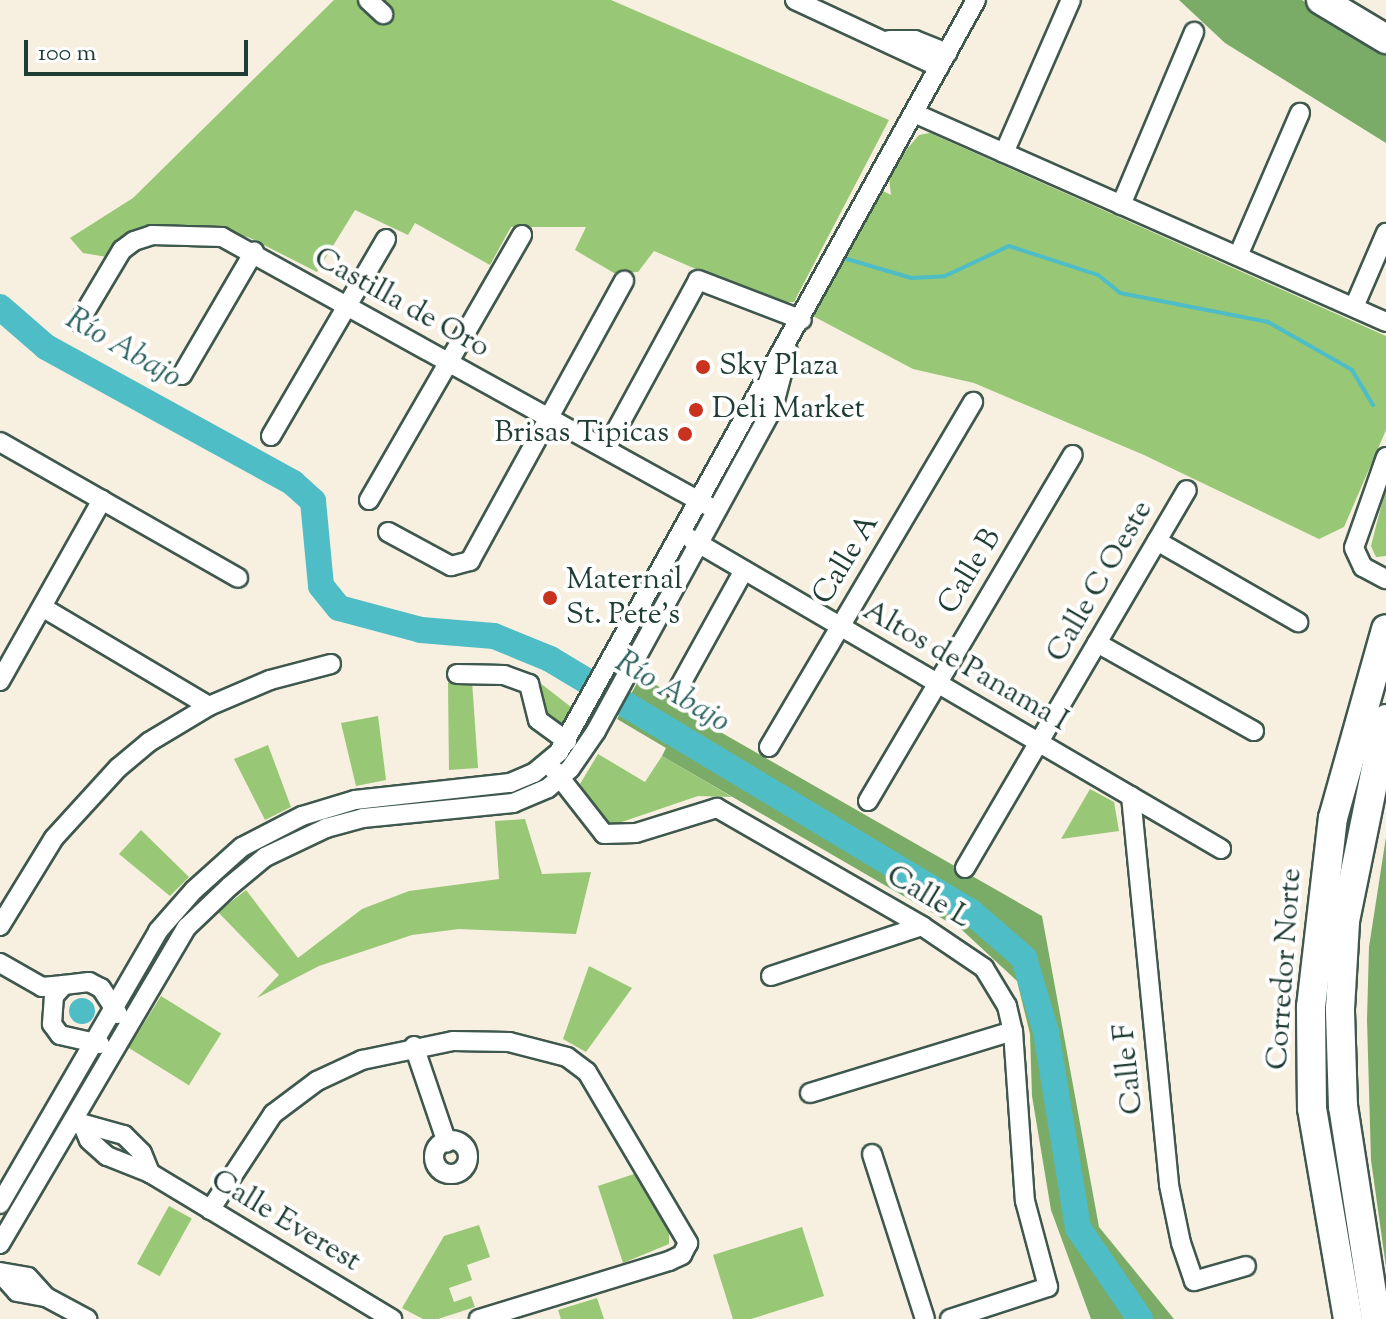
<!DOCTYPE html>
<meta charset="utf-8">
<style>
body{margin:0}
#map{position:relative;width:1386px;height:1319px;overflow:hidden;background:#f7efdf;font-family:"Sorts Mill Goudy",serif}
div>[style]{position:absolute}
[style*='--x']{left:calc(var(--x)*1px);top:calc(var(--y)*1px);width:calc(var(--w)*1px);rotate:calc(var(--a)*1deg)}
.green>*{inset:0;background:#98c776;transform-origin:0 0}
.forest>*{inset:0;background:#7aac67}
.water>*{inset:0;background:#4fbdc6}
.round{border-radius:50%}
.stream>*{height:4px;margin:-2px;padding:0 2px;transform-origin:2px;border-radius:2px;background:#4fbdc6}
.river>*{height:26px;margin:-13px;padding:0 13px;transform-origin:13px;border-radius:13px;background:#4fbdc6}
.roads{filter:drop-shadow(2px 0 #3f584e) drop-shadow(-2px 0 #3f584e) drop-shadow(0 2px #3f584e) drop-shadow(0 -2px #3f584e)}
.minor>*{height:18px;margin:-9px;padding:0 9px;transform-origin:9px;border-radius:9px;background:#fff}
.minor>.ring{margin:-9px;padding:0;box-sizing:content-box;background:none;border:18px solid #fff;border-radius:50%}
.highway>*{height:28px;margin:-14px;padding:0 14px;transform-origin:14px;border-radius:14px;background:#fff}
.dots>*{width:22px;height:22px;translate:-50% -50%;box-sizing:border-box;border:4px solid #fff;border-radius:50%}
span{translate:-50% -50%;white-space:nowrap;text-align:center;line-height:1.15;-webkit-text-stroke:8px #fff;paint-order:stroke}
.street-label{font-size:30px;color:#1f3d34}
.poi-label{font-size:30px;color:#1f3d34}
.left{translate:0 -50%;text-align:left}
.right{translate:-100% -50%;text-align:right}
.water-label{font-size:32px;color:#2d6360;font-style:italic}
.scale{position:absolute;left:24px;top:40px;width:224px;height:36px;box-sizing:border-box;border:4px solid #1f3d34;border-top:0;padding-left:10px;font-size:24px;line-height:28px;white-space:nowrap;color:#1f3d34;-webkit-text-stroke:6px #fff;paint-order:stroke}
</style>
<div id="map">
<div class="green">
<i style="clip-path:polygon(334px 0,611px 0,889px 120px,794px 302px,773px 302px,654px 251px,638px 272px,614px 273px,575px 250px,586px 227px,511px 227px,490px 265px,415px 223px,408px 235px,355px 210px,317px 272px,248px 237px,202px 228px,150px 227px,117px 240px,107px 257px,83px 253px,70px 238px,133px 198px)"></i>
<i style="clip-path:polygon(930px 133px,1386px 336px,1386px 430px,1344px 527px,1319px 539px,1144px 455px,974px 383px,913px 369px,813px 316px,883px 191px,891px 195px,889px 178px,906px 150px,919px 135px)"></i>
<i style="clip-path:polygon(1386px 487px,1386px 556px,1376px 557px,1371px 546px)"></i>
<i style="clip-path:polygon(535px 679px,571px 707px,562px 725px,542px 717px)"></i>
<i style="clip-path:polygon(472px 681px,478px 768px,449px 770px,448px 683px)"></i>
<i style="clip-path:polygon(378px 716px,386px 780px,356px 786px,341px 723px)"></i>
<i style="clip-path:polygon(268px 745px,291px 807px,265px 820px,234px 759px)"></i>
<i style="clip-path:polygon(598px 754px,645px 782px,662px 756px,732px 797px,698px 796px,610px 826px,580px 784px)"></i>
<i style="clip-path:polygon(1090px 789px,1114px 802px,1119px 831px,1061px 839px)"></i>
<i style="clip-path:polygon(525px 819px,542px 874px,591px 872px,576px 934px,459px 929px,412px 935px,319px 966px,257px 998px,279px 975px,218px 912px,246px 890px,298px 958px,362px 909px,409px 891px,499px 879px,495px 821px)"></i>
<i style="clip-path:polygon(141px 830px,189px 877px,170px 896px,119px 854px)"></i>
<i style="clip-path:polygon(257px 849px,190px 912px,143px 981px,139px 979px,202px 892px)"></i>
<i style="clip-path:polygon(589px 966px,632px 988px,586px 1052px,563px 1039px)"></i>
<i style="left:161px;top:996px;width:71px;height:61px;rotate:32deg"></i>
<i style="clip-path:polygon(634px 1174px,669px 1232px,669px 1244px,623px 1263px,598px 1186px)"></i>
<i style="left:169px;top:1206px;width:26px;height:66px;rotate:29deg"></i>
<i style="clip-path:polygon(479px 1225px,490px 1257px,467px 1265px,472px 1280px,449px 1288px,454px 1302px,471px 1296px,475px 1307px,438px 1319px,423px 1319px,402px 1308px,444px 1236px)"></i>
<i style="clip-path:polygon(802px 1227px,824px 1296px,751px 1319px,733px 1319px,713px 1255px)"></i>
<i style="clip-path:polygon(597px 1298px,604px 1319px,561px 1319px,558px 1310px)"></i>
</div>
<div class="forest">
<i style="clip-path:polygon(1179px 0,1302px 0,1386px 52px,1386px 143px,1225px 43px)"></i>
<i style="clip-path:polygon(641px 676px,718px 722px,715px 729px,1042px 916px,1099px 1227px,1174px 1319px,1091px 1319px,1051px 1210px,1032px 1096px,1030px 1034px,1017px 981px,962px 930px,662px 756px,666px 748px,617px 719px)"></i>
<i style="clip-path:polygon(1386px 837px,1386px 1267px,1371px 1160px,1367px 1020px,1369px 947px)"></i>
</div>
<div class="water">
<i class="round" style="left:69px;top:998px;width:26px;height:26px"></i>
</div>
<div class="stream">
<i style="--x:847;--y:259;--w:67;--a:16.5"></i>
<i style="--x:911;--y:278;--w:34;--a:-3"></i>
<i style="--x:945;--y:276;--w:71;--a:-25.1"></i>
<i style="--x:1009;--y:246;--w:94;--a:18"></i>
<i style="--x:1098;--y:275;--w:28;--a:39"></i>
<i style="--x:1120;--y:293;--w:151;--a:11.1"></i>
<i style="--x:1268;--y:322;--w:97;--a:29.7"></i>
<i style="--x:1352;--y:370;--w:41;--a:59"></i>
</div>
<div class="river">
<i style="--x:0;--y:307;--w:61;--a:41"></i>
<i style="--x:46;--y:347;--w:282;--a:28.8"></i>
<i style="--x:293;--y:483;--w:27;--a:42"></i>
<i style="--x:313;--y:501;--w:85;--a:84.6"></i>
<i style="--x:321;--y:586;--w:28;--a:51"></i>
<i style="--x:339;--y:608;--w:85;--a:15"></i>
<i style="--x:421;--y:630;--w:73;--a:4.7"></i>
<i style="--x:494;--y:636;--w:61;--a:22.3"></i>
<i style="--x:550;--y:659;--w:490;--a:31"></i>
<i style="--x:970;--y:911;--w:72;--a:41"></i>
<i style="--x:1024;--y:958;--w:77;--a:73.4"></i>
<i style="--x:1046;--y:1032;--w:199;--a:80.7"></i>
<i style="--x:1078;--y:1228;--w:110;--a:55.7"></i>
</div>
<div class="roads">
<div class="minor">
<i style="--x:368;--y:0;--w:21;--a:43"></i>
<i style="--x:795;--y:0;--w:159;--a:25"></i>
<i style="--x:889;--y:40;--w:26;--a:0"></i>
<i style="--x:915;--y:40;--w:35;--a:22"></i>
<i style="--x:914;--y:113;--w:516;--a:23.88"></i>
<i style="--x:1004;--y:153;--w:167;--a:-66.4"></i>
<i style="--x:1121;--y:205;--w:188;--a:-67.1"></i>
<i style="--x:1238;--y:256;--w:156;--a:-66.6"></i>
<i style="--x:1354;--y:307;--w:81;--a:-66.6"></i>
<i style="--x:79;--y:322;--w:84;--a:-59.2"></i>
<i style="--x:122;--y:250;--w:15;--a:-37"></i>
<i style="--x:134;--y:241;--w:19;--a:-18"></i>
<i style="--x:152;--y:235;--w:70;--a:1.6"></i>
<i style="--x:222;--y:237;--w:555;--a:28.96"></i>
<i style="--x:182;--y:375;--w:143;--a:-59.7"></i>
<i style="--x:271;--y:436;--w:228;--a:-59.7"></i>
<i style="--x:0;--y:442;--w:274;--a:29.7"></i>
<i style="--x:606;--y:449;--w:192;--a:-61.4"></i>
<i style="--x:698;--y:280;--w:111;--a:21"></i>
<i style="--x:1386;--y:457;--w:96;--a:109.4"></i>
<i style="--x:1354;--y:548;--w:21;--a:65"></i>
<i style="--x:1363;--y:567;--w:26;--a:28"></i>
<i style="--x:369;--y:500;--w:306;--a:-60"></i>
<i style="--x:388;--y:532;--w:72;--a:28.4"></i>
<i style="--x:451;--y:566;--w:20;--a:-15"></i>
<i style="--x:470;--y:561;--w:320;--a:-61.2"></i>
<i style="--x:691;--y:539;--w:614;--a:30.32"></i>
<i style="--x:1157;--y:541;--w:163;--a:29.9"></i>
<i style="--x:42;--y:607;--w:194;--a:30.7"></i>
<i style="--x:1097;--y:643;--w:180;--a:29.3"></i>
<i style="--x:457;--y:674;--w:47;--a:1.2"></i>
<i style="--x:504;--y:675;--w:27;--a:20"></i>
<i style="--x:529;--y:684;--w:37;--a:76"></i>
<i style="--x:538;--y:720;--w:36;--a:36"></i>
<i style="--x:0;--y:681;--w:208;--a:-60.6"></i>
<i style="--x:677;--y:691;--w:138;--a:-61"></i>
<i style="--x:769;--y:747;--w:401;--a:-59.4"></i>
<i style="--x:554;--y:770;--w:81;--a:52"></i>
<i style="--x:604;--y:834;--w:32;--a:-2"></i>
<i style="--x:636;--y:833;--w:85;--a:-17.2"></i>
<i style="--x:717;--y:808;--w:237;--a:29.9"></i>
<i style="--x:922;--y:926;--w:75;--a:34.1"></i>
<i style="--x:984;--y:968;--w:44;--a:58.8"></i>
<i style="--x:1007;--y:1006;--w:26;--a:77"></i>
<i style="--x:1013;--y:1031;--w:170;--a:86"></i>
<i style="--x:1025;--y:1201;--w:89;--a:75"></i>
<i style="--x:1131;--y:796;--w:391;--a:84.4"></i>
<i style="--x:1169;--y:1185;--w:59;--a:78.3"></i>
<i style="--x:1181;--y:1243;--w:40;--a:71.1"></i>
<i style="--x:1194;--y:1281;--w:54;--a:-16.1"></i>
<i style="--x:868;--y:801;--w:402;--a:-59.4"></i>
<i style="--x:965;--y:868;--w:438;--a:-59.6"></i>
<i style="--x:0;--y:926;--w:103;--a:-58.5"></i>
<i style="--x:54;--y:838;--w:95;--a:-47.6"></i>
<i style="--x:118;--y:768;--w:40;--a:-40"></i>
<i style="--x:149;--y:742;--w:70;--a:-31"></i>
<i style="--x:209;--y:706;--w:66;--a:-23.1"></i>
<i style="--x:270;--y:680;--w:63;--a:-14.7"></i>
<i style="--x:0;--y:963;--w:48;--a:29.7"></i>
<i style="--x:42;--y:987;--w:22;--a:-5"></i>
<i style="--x:771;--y:976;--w:159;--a:-18.3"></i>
<i style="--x:100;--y:1044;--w:41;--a:-167.3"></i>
<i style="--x:60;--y:1035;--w:14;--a:-126"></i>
<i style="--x:52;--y:1024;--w:28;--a:-86"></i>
<i style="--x:54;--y:996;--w:15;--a:-48"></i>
<i style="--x:64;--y:985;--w:25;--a:-7"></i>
<i style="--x:89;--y:982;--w:13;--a:27"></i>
<i style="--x:101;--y:988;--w:31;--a:57"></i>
<i style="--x:414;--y:1046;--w:102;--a:71.2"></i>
<i style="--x:810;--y:1093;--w:212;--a:-17"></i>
<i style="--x:73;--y:1121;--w:53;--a:15.4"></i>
<i style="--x:124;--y:1135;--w:25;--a:45"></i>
<i style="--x:142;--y:1153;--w:22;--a:68"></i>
<i style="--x:83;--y:1126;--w:15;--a:67"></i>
<i style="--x:89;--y:1140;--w:24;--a:42"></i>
<i style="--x:107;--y:1156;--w:46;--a:21.6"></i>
<i style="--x:150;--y:1173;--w:283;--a:31.1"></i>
<i class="ring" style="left:434px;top:1140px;width:16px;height:16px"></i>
<i style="--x:872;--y:1154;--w:173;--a:72.2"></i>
<i style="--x:0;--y:1204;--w:315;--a:-59.9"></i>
<i style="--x:158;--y:931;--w:55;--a:-48.7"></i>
<i style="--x:194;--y:890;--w:64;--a:-41.9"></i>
<i style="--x:242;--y:847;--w:68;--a:-27.3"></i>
<i style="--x:302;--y:816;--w:55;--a:-16.8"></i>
<i style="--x:355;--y:800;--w:156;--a:-6.3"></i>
<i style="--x:510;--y:783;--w:26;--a:-23"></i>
<i style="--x:534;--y:773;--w:33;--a:-40"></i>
<i style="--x:559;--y:752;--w:860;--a:-60.99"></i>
<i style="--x:210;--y:1210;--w:115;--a:-56.7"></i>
<i style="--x:273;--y:1114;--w:55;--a:-36.9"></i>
<i style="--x:317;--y:1081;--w:50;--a:-25"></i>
<i style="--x:362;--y:1060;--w:93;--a:-11.8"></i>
<i style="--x:453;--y:1041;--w:56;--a:1"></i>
<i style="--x:509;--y:1042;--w:60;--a:14.5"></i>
<i style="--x:567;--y:1057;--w:25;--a:37"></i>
<i style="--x:587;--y:1072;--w:199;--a:59.4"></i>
<i style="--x:688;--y:1243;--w:13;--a:117"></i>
<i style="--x:682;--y:1255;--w:14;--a:155"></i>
<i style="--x:669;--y:1261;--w:199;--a:163"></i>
<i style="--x:0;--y:1244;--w:368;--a:-59.5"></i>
<i style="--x:187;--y:927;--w:59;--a:-43.6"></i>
<i style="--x:230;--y:886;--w:45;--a:-39.6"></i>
<i style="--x:265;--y:857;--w:68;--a:-25.4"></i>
<i style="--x:326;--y:828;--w:38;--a:-15"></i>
<i style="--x:363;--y:818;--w:151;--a:-5.7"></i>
<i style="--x:513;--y:803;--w:38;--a:-23"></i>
<i style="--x:548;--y:788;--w:29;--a:-41"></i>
<i style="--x:570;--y:769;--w:46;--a:-55.6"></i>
<i style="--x:596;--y:731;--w:368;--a:-61.3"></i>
<i style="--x:773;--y:408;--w:59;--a:-75.3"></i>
<i style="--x:0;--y:1272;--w:28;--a:10"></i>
<i style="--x:28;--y:1277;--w:27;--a:48"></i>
<i style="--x:46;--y:1297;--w:47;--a:28.2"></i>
<i style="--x:0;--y:1273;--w:25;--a:48"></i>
<i style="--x:17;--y:1292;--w:29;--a:10"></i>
<i style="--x:950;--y:1319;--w:103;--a:-18.1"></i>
</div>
<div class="highway">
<i style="--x:1321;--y:0;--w:76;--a:31"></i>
<i style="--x:1348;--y:1319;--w:214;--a:-99.7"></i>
<i style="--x:1312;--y:1108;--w:101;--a:-90.6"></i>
<i style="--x:1311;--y:1007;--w:190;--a:-83.4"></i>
<i style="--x:1333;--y:818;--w:196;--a:-74.3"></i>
<i style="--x:1376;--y:1319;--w:215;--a:-98.8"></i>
<i style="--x:1343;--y:1107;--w:98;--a:-91.8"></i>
<i style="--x:1340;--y:1009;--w:88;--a:-86.7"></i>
<i style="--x:1345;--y:921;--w:206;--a:-78.5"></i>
</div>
</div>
<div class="dots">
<i style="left:703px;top:367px;background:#c8321e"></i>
<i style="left:696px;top:410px;background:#c8321e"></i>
<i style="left:685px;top:434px;background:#c8321e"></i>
<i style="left:550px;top:598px;background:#c8321e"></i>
</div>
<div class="street-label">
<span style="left:401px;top:304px;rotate:29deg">Castilla de Oro</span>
<span style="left:847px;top:560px;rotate:-59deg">Calle A</span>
<span style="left:971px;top:572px;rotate:-59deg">Calle B</span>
<span style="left:1101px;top:582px;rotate:-60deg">Calle C Oeste</span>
<span style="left:965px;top:667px;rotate:30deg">Altos de Panama I</span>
<span style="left:928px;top:898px;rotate:31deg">Calle L</span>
<span style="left:1286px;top:969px;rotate:-86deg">Corredor Norte</span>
<span style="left:1130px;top:1069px;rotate:-96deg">Calle F</span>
<span style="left:285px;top:1222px;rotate:31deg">Calle Everest</span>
</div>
<div class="poi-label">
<span class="left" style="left:719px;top:367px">Sky Plaza</span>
<span class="left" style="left:712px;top:410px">Deli Market</span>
<span class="right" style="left:669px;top:434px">Brisas Tipicas</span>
<span class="left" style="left:566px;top:598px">Maternal<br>St. Pete's</span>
</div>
<div class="water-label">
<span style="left:123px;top:349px;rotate:30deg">Río Abajo</span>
<span style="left:672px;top:693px;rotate:31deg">Río Abajo</span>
</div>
<div class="scale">100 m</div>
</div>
